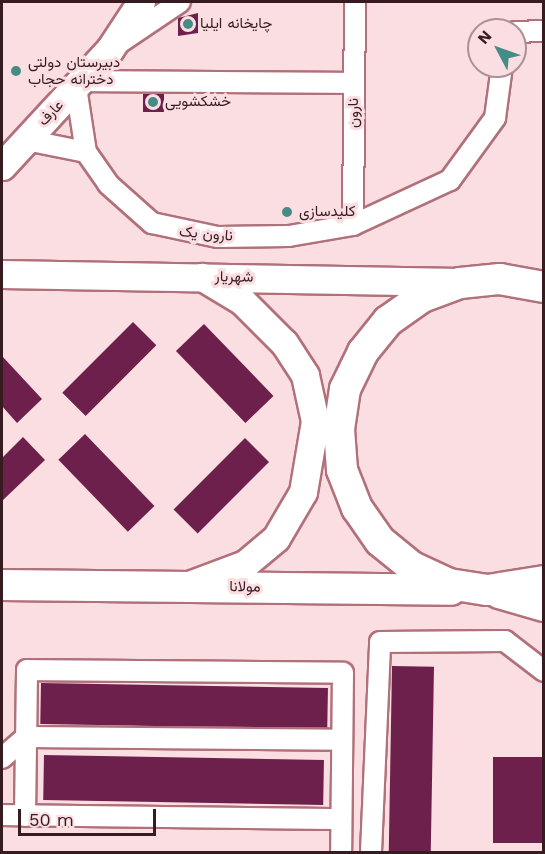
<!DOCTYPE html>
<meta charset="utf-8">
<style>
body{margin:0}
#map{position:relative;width:545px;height:854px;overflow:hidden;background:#fbdee1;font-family:"Work Sans",Vazirmatn,sans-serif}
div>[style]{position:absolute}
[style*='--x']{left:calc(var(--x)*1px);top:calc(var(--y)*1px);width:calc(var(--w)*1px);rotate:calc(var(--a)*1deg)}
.building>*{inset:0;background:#6e204c;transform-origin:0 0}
.roads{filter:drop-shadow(2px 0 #b1717b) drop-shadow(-2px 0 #b1717b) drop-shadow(0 2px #b1717b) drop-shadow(0 -2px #b1717b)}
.minor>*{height:20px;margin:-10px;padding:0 10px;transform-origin:10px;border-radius:10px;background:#fff}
.secondary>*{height:27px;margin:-13.5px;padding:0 13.5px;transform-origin:13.5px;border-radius:13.5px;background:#fff}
.primary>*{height:30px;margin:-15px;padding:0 15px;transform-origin:15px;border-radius:15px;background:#fff}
.dots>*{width:16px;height:16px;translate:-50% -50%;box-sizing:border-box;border:3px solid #fbdee1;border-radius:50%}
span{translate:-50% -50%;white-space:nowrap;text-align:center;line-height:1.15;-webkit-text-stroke:6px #fbdee1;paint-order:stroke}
.poi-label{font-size:15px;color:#361c21}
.left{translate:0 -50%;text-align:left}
.street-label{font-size:15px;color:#361c21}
.frame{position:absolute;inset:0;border:3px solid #361c21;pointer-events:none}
.north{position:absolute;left:467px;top:18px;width:60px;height:60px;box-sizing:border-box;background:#fbdee1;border:2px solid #ac9094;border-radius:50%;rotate:311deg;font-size:16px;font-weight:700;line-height:24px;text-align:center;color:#361c21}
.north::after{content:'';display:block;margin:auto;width:21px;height:27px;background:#458c87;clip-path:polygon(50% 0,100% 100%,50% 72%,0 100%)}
.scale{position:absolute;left:18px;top:809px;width:138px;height:27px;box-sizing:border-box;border:3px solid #361c21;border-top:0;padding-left:8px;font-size:18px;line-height:21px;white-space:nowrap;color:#361c21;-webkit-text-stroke:4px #fbdee1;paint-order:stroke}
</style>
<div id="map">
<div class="building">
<i style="clip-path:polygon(198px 13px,198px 33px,178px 36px,178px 18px)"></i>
<i style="left:143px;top:94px;width:21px;height:18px"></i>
<i style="left:133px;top:322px;width:33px;height:100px;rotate:45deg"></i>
<i style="left:204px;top:324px;width:100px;height:39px;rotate:46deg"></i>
<i style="clip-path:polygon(2px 356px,42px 399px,17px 423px,2px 406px)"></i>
<i style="left:85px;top:434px;width:100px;height:37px;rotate:46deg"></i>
<i style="clip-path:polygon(23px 437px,45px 460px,2px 501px,2px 458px)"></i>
<i style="left:245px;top:438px;width:34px;height:101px;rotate:45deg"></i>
<i style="left:392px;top:666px;width:42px;height:186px;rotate:1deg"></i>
<i style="left:41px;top:683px;width:287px;height:41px;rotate:1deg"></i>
<i style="left:44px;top:755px;width:280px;height:45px;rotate:1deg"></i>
<i style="left:493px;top:757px;width:50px;height:86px"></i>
</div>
<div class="roads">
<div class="minor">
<i style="--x:515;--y:32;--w:29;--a:-2"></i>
<i style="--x:116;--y:45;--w:77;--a:-33.9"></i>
<i style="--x:82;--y:81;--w:272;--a:0.4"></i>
<i style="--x:76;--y:87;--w:66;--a:81.3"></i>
<i style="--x:86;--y:152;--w:39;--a:55"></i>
<i style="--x:108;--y:184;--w:59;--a:41.6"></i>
<i style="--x:152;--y:223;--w:67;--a:12"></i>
<i style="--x:218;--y:237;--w:71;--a:-0.8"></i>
<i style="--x:289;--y:236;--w:65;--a:-9.8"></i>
<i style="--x:353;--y:225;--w:107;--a:-24.9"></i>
<i style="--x:450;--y:180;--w:77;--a:-54"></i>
<i style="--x:495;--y:118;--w:52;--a:-82.3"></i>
<i style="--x:26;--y:140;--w:61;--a:11.3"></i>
<i style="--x:353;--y:225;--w:223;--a:-89.5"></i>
<i style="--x:2;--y:758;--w:32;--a:-41"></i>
<i style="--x:26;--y:737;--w:316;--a:0.5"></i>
<i style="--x:2;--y:815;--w:339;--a:0.7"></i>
<i style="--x:25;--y:816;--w:146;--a:-89.2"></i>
<i style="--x:27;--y:670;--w:316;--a:0.5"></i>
<i style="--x:343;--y:673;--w:179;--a:90.6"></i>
<i style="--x:371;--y:852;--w:210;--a:-87.5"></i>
<i style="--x:380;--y:642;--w:125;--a:-0.5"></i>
<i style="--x:505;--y:641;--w:49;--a:37.6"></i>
</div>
<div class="secondary">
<i style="--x:2;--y:166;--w:159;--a:-47.3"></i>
<i style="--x:110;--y:49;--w:56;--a:-56.6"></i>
<i style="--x:2;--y:274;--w:458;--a:1"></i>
<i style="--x:192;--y:584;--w:57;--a:-20.7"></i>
<i style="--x:245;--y:564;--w:40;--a:-40"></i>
<i style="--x:276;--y:538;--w:53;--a:-59.6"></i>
<i style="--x:303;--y:492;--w:72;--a:-80.4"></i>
<i style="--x:315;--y:421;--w:47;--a:-102.3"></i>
<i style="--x:305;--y:375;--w:38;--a:-123"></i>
<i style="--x:284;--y:343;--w:59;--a:-135"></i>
<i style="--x:242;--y:301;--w:47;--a:-149"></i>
</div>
<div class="primary">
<i style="--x:544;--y:287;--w:45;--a:-169.7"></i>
<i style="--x:500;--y:279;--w:40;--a:174.3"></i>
<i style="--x:460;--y:283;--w:40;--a:159.8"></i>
<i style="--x:422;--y:297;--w:42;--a:144.8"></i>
<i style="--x:388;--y:321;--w:40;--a:129"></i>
<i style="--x:363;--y:352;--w:41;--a:115.9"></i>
<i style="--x:345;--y:389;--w:40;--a:98.5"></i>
<i style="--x:339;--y:429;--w:41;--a:85.8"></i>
<i style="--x:342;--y:470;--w:41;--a:68.5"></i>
<i style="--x:357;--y:508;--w:40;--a:55.1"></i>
<i style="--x:380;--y:541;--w:41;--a:39.1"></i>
<i style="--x:412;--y:567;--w:41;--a:24.7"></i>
<i style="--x:449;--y:584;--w:39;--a:9"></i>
<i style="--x:488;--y:590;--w:57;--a:-9.1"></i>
<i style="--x:2;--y:585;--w:449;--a:0.6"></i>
<i style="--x:499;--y:593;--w:47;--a:16.1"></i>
</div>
</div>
<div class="dots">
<i style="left:188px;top:24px;background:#458c87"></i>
<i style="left:16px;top:71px;background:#458c87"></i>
<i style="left:153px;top:102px;background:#458c87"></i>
<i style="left:287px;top:212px;background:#458c87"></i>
</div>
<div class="poi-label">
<span class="left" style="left:200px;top:24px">چایخانه ایلیا</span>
<span class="left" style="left:28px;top:71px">دبیرستان دولتی<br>دخترانه حجاب</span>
<span class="left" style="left:165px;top:102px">خشکشویی</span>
<span class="left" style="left:299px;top:212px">کلیدسازی</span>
</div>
<div class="street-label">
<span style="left:51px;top:113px;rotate:-47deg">عارف</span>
<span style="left:354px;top:113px;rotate:-90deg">نارون</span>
<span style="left:206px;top:234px;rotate:5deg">نارون یک</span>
<span style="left:234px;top:277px;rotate:1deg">شهریار</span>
<span style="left:245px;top:587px;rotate:1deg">مولانا</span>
</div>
<div class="frame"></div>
<div class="north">N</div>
<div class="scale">50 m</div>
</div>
